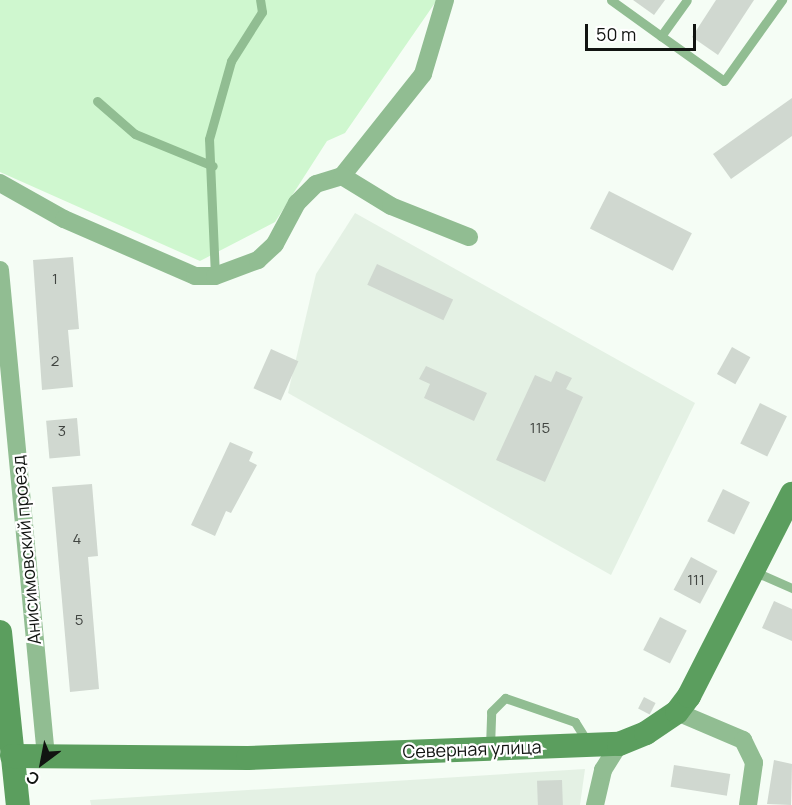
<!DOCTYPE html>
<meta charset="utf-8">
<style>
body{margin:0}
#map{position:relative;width:792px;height:805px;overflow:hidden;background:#f5fdf5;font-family:Manrope,sans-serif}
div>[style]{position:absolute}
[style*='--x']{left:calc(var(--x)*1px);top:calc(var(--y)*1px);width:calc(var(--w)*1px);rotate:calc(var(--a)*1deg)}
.built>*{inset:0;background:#e4f1e4}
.green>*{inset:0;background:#cff7cf}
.building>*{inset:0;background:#d0d8d0;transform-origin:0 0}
.lane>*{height:9px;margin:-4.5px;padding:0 4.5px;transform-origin:4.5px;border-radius:4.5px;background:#91bd92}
.street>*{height:18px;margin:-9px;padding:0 9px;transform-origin:9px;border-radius:9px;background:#91bd92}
.secondary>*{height:24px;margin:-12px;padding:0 12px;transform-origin:12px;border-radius:12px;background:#5b9e5e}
span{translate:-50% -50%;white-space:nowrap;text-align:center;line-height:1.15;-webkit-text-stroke:4.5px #fff;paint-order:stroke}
.number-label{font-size:15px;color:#414541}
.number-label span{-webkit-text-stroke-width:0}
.street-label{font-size:18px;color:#111411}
.north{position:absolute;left:12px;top:733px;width:60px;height:60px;-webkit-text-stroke:4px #fff;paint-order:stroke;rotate:212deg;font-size:16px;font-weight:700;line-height:24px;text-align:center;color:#111411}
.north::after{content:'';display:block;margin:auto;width:21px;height:27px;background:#111411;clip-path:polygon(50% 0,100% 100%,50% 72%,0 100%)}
.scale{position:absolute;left:585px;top:24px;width:111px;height:27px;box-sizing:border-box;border:3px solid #111411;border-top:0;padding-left:8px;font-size:18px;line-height:21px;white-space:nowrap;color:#111411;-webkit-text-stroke:4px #fff;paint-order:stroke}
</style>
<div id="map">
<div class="built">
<i style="clip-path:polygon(355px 213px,695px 403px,611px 575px,288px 393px,316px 274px)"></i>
<i style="clip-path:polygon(585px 769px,580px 805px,91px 805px,90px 800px)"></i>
</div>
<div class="green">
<i style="clip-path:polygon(0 0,437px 0,345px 133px,327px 141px,275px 222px,200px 261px,0 172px)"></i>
</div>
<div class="building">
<i style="clip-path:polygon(633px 0,665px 0,654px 15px)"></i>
<i style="clip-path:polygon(716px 0,754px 0,718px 55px,692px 37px)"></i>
<i style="clip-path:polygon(792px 98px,792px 136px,731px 179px,713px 154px)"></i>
<i style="left:609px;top:191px;width:93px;height:42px;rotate:27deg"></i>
<i style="clip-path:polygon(73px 257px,79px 329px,68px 330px,73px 387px,42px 390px,33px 260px)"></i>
<i style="left:377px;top:264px;width:84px;height:23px;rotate:25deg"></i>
<i style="left:732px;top:347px;width:21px;height:31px;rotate:29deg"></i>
<i style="left:271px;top:349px;width:30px;height:43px;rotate:24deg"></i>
<i style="clip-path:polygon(426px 366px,487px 393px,474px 421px,424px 398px,430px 384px,419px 379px)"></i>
<i style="clip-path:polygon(556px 371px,572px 378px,566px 389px,583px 397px,545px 482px,496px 460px,535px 375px,551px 382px)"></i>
<i style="left:760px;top:403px;width:30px;height:45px;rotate:26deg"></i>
<i style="left:77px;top:418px;width:38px;height:31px;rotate:85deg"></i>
<i style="clip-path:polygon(230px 442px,253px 452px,249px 461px,257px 465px,231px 513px,226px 511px,215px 536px,191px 525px)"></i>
<i style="clip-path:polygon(92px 484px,98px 556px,88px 557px,99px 689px,70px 692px,52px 487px)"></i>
<i style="left:723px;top:489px;width:30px;height:36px;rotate:26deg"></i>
<i style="left:691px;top:557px;width:30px;height:37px;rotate:28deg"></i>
<i style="clip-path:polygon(774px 601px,792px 609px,792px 641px,762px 628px)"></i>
<i style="left:660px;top:617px;width:30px;height:37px;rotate:27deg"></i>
<i style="left:644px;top:697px;width:13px;height:13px;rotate:27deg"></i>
<i style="clip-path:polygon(774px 760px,792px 764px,791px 805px,767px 804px)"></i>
<i style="left:674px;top:765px;width:57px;height:22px;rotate:9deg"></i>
<i style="left:562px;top:780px;width:25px;height:25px;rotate:88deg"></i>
</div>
<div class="lane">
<i style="--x:611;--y:0;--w:62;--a:35.8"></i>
<i style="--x:661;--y:36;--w:44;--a:-54.2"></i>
<i style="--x:661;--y:36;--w:77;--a:35.5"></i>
<i style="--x:724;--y:81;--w:100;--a:-54.4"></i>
<i style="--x:97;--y:101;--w:50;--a:41"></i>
<i style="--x:135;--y:134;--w:84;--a:22.3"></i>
<i style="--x:215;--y:276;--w:137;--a:-92.5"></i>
<i style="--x:209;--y:139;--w:81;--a:-74.2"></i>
<i style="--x:231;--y:61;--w:58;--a:-57.7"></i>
<i style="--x:262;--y:12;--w:12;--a:-99"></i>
<i style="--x:753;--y:571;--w:43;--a:23.6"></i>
<i style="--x:490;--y:747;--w:35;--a:-88"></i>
<i style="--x:491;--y:712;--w:20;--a:-45"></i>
<i style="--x:505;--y:698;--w:74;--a:18.9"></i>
<i style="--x:575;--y:722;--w:25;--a:58"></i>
</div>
<div class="street">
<i style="--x:342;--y:176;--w:130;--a:-51.5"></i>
<i style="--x:423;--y:74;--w:77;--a:-73.4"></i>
<i style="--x:0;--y:183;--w:73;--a:29.4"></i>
<i style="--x:64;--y:219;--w:143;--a:23.5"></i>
<i style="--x:195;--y:276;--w:20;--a:0"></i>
<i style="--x:215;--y:276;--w:46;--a:-20.4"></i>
<i style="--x:258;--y:260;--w:23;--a:-43"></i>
<i style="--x:275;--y:244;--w:47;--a:-61.8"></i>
<i style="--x:297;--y:203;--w:27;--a:-45"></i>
<i style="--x:316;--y:184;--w:27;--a:-17"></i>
<i style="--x:342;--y:176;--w:57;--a:31.5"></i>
<i style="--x:391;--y:206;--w:84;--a:21.7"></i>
<i style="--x:0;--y:270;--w:489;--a:84.6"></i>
<i style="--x:677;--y:712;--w:72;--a:23"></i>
<i style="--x:743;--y:740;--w:25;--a:64"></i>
<i style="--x:754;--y:763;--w:42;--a:98.1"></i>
<i style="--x:595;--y:805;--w:36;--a:-77"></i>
<i style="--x:603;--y:770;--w:31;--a:-58"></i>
</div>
<div class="secondary">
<i style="--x:0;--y:632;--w:174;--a:84.1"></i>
<i style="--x:12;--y:756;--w:236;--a:0.5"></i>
<i style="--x:248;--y:758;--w:371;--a:-2.2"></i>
<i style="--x:619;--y:744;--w:29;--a:-22"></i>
<i style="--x:646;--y:733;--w:37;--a:-34"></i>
<i style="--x:677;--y:712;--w:20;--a:-53"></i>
<i style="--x:689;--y:696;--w:227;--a:-63"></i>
</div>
<div class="number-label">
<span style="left:55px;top:279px">1</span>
<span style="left:55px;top:361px">2</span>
<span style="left:540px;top:428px">115</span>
<span style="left:62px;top:431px">3</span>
<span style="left:77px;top:539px">4</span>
<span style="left:696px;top:580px">111</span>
<span style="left:79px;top:620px">5</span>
</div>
<div class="street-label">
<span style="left:26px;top:550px;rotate:-95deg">Анисимовский проезд</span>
<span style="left:472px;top:749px;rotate:-2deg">Северная улица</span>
</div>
<div class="north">С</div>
<div class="scale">50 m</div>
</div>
